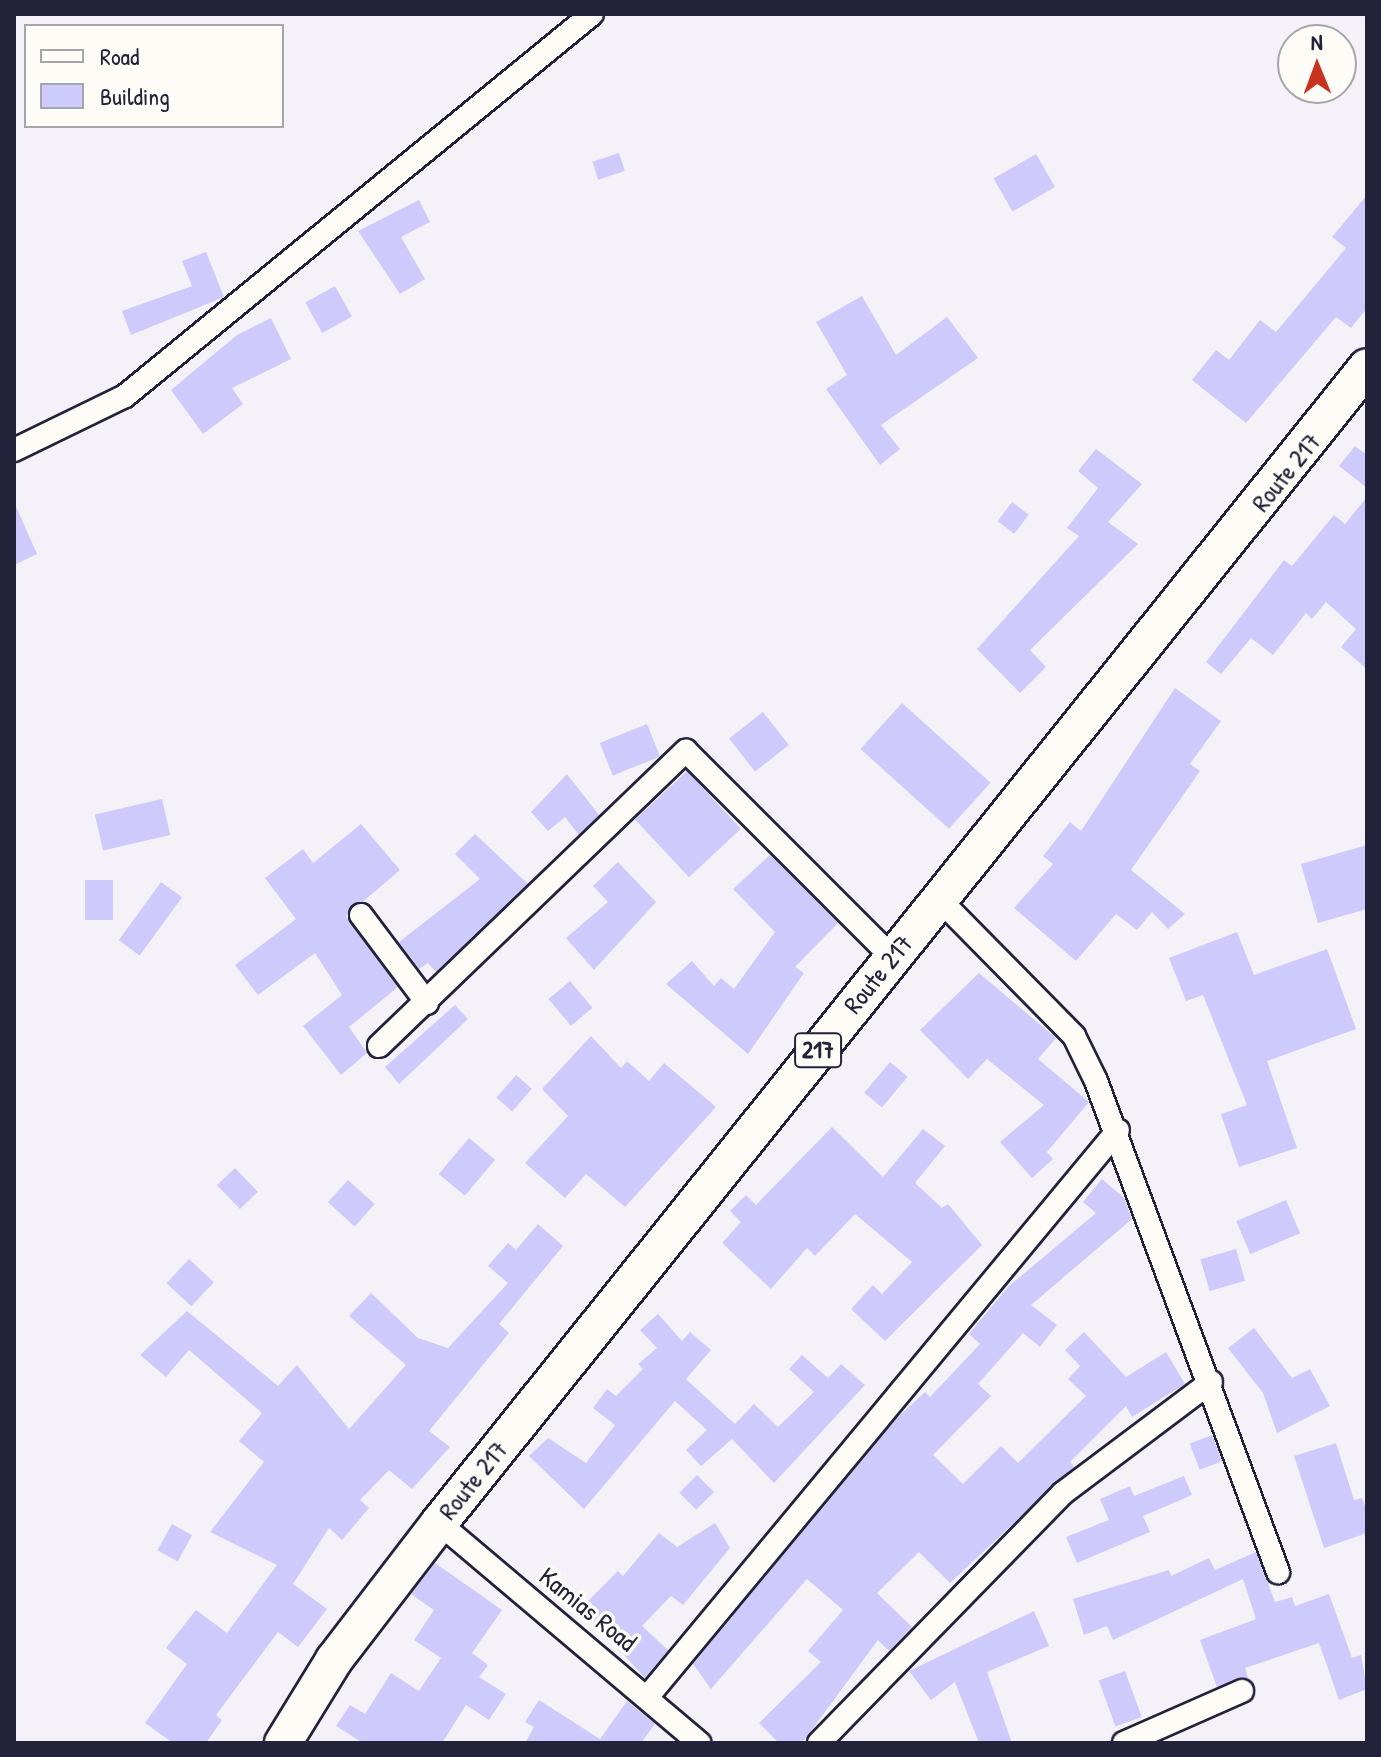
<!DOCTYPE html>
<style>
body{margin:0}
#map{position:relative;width:1381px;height:1757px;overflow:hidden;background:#f4f2f8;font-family:"Patrick Hand",sans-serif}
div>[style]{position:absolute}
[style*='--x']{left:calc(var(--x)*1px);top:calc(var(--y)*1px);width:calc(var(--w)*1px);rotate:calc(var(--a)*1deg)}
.building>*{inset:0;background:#cecafc;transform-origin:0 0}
.roads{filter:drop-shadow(2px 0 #22223b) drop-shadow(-2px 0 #22223b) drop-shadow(0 2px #22223b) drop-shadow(0 -2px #22223b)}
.street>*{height:22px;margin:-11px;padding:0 11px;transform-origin:11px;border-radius:11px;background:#fdfcf7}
.primary>*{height:36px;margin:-18px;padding:0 18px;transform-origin:18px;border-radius:18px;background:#fdfcf7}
span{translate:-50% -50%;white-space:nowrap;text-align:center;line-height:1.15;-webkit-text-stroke:7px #fdfcf7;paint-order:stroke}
.shield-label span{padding:2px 6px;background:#fdfcf7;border:2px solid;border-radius:6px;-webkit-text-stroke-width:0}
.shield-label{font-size:24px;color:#22223b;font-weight:700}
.street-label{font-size:26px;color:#22223b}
.frame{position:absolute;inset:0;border:16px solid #22223b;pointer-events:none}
.legend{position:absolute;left:24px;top:24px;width:260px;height:104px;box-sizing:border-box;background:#fdfcf7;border:2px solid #a5a5ac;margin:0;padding:10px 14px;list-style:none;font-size:24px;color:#22223b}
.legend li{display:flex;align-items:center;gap:16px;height:40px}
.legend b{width:40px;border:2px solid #a5a5ac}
.north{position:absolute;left:1277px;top:24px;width:80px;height:80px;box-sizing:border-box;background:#fdfcf7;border:2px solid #a5a5ac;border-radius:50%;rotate:359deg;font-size:22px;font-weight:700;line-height:32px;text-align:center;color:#22223b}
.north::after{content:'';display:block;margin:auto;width:28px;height:36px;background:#c8321e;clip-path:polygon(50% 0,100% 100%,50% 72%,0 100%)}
</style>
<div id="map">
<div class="building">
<i style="left:619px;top:153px;width:19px;height:28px;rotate:72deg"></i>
<i style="left:1036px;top:154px;width:38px;height:49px;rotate:60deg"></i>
<i style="clip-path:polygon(1367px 195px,1367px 308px,1351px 328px,1336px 317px,1246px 423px,1192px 380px,1216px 350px,1229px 360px,1260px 320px,1276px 332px,1346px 248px,1332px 237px)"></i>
<i style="clip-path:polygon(419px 200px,430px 222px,401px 237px,425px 279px,400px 294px,358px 231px)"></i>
<i style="clip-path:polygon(206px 252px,224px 297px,131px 335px,122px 311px,192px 286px,182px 261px)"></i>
<i style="left:335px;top:286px;width:35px;height:34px;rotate:61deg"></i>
<i style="clip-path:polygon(862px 296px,896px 355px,947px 317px,978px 358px,881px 425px,900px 449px,880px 465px,826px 389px,847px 375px,816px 322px)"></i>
<i style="clip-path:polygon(271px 318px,291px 359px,232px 388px,243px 404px,203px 434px,171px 390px,237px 335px)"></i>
<i style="clip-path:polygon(1355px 446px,1367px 455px,1367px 488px,1339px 466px)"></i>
<i style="clip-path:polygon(1096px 449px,1142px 484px,1108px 522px,1138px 544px,1030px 650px,1046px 667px,1020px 693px,977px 649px,1079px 536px,1067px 528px,1098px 488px,1078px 471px)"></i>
<i style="clip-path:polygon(1367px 497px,1367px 669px,1341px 647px,1356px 629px,1326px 602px,1312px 619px,1306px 613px,1273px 655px,1251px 638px,1221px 674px,1206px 662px,1284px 560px,1292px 566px,1334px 515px,1345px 524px)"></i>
<i style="clip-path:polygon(14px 502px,37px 554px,14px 565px)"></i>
<i style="left:1012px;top:502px;width:21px;height:24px;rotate:37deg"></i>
<i style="clip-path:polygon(1175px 688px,1221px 721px,1190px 764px,1200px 771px,1131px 870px,1185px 914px,1168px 929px,1152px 912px,1137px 930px,1116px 914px,1076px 961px,1014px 908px,1053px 864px,1043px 856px,1070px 822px,1081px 831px)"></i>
<i style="left:902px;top:703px;width:119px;height:62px;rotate:42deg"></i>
<i style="left:763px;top:712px;width:42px;height:43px;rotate:52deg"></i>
<i style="left:647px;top:724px;width:35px;height:51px;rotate:68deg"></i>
<i style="left:687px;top:771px;width:79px;height:71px;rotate:47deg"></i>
<i style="clip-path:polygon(567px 774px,599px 815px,579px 835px,565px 817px,548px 831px,531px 812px)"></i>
<i style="left:162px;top:799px;width:37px;height:69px;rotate:77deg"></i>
<i style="clip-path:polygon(361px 824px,400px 870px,346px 916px,398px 987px,349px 1027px,367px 1053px,341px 1075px,303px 1026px,342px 995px,315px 953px,258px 995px,235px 965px,296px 919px,265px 878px,303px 849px,313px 863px)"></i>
<i style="clip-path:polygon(475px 834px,528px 884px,436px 972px,428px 963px,419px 969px,399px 942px,480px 879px,455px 854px)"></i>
<i style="clip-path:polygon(1367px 845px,1367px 909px,1318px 923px,1301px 864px)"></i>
<i style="clip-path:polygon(770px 855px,838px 923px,795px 967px,804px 973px,748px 1054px,666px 984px,692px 961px,714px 986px,721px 978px,734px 989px,775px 932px,733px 889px)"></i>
<i style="clip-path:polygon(618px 862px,656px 902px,594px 970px,566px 938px,608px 902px,593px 886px)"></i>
<i style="left:85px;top:880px;width:28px;height:40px"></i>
<i style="left:161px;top:882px;width:26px;height:72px;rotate:36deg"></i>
<i style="clip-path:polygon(1237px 932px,1254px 975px,1327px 949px,1356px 1029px,1267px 1061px,1297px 1148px,1239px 1167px,1221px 1114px,1247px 1105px,1203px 995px,1186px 1001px,1169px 958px)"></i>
<i style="clip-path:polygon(979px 973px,1056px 1038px,1038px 1059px,1089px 1102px,1047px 1152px,1053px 1159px,1032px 1178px,1000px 1142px,1044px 1105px,987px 1059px,968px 1079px,920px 1030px)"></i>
<i style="left:570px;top:981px;width:35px;height:28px;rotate:50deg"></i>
<i style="clip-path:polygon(455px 1005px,468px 1019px,399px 1084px,385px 1067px)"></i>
<i style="clip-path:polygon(591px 1036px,621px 1068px,627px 1061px,649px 1081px,664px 1063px,716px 1107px,625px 1207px,586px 1174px,565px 1198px,525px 1163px,568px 1116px,542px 1089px)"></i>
<i style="left:890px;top:1062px;width:23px;height:40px;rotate:40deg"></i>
<i style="left:516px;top:1075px;width:21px;height:30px;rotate:41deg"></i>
<i style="clip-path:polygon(832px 1127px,883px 1177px,923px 1129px,945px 1146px,915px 1183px,942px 1208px,948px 1204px,982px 1245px,885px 1341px,851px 1309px,873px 1285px,882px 1294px,912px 1262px,855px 1214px,815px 1256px,807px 1248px,771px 1289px,722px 1243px,741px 1222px,730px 1211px,746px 1195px,756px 1205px)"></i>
<i style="left:469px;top:1138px;width:34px;height:47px;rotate:40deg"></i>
<i style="left:235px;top:1168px;width:33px;height:25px;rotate:46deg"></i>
<i style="clip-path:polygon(1102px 1179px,1124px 1198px,1132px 1219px,1031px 1305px,1057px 1325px,1040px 1347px,1023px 1333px,978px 1384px,991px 1396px,933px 1455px,963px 1484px,1001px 1446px,1018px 1463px,1086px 1396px,1068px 1379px,1080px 1366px,1065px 1350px,1084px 1332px,1126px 1377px,1166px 1352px,1185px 1384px,1132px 1417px,1126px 1406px,1070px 1462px,1074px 1467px,950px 1583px,919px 1552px,877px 1593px,912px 1627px,889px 1651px,878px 1640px,802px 1743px,779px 1743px,759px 1723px,821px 1662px,808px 1651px,843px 1610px,807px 1579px,711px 1689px,693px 1664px,896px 1419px,925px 1392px,930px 1397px,980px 1344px,969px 1334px,1008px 1287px,1096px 1213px,1083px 1202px)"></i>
<i style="left:348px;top:1180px;width:36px;height:30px;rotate:42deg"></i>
<i style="left:1286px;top:1200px;width:36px;height:54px;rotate:67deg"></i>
<i style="clip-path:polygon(538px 1224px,563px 1246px,499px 1324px,509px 1333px,429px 1431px,450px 1447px,412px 1489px,389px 1470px,360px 1500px,369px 1508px,342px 1540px,329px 1528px,293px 1584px,327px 1609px,298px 1647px,278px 1632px,216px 1715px,222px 1720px,206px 1743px,173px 1743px,145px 1723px,187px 1664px,166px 1648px,196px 1610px,227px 1633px,277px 1565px,210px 1532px,264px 1462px,239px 1441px,262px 1413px,189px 1350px,166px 1377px,140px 1355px,187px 1311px,278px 1386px,297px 1365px,349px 1429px,406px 1365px,349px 1316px,371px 1293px,418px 1338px,448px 1348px,508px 1283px,488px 1266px,508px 1243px,516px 1250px)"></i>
<i style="left:1236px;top:1249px;width:33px;height:37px;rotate:74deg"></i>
<i style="left:189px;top:1259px;width:34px;height:33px;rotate:43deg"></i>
<i style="clip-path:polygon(658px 1314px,682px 1341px,690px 1332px,711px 1350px,686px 1379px,735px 1424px,754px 1404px,778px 1427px,814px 1392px,789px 1369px,802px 1355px,828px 1378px,841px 1364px,865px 1385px,774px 1483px,732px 1439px,701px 1466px,686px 1450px,707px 1430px,675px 1401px,584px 1509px,529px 1456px,548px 1438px,586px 1463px,615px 1425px,593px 1408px,607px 1389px,616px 1396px,643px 1369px,638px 1364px,657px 1348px,640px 1330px)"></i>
<i style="clip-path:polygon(1254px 1328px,1292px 1378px,1310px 1369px,1330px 1406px,1277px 1433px,1263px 1393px,1228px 1348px)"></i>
<i style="left:1212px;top:1435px;width:28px;height:24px;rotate:69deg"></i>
<i style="clip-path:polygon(1336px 1443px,1354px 1500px,1362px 1498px,1367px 1511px,1367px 1533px,1324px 1548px,1294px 1456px)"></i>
<i style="left:697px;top:1475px;width:24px;height:25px;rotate:45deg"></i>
<i style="clip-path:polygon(1184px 1476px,1192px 1495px,1143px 1516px,1150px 1532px,1077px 1563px,1066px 1537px,1109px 1520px,1100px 1499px,1130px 1486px,1134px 1496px)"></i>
<i style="clip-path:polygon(715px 1523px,730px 1548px,683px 1605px,671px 1596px,642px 1626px,668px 1650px,645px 1678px,581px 1608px,618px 1571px,623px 1576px,659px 1533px,677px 1547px)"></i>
<i style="left:172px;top:1524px;width:23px;height:30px;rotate:29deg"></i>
<i style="clip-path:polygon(1256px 1552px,1275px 1602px,1292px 1597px,1295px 1606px,1329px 1594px,1352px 1658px,1361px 1655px,1367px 1689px,1339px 1700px,1319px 1643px,1245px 1668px,1248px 1678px,1217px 1687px,1200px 1640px,1256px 1619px,1243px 1579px,1113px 1640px,1107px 1626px,1084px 1635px,1073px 1599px,1169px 1570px,1171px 1576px,1209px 1558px,1215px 1570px)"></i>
<i style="clip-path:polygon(435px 1563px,502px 1610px,472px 1653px,488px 1665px,479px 1677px,506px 1694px,489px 1720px,466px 1705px,442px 1743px,363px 1743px,336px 1726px,350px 1705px,365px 1714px,391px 1673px,419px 1691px,441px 1658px,414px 1640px,434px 1610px,411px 1594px)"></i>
<i style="clip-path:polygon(1034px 1611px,1049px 1646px,987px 1672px,1012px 1743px,979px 1743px,955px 1682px,931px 1700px,909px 1671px)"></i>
<i style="left:1125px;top:1671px;width:49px;height:28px;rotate:70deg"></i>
<i style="clip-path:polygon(539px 1700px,600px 1739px,627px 1701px,655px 1724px,641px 1743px,525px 1743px,534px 1727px,525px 1722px)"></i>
</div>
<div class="roads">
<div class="street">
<i style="--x:14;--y:450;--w:123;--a:-25.9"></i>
<i style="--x:125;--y:396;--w:603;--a:-39.28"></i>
<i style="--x:940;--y:900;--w:191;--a:45.4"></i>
<i style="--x:1074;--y:1036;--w:50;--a:63.9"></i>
<i style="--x:1096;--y:1081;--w:524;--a:69.66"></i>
<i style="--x:361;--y:915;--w:110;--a:53.1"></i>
<i style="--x:379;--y:1046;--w:426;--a:-43.9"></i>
<i style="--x:686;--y:751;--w:288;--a:45"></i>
<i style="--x:439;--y:1523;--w:341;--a:40.2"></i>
<i style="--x:649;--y:1695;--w:734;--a:-50.3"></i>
<i style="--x:819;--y:1743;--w:349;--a:-45.7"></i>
<i style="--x:1063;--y:1493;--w:185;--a:-36.9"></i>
<i style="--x:1124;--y:1743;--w:129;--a:-23.8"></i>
</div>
<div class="primary">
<i style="--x:283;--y:1743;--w:97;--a:-58.4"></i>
<i style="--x:334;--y:1660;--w:173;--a:-52.5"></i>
<i style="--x:439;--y:1523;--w:1482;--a:-51.24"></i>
</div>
</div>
<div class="shield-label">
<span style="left:818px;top:1050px">217</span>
</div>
<div class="street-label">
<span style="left:1286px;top:472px;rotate:-51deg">Route 217</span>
<span style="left:878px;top:974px;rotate:-51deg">Route 217</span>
<span style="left:473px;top:1480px;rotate:-51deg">Route 217</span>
<span style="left:588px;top:1609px;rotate:39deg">Kamias Road</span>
</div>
<div class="frame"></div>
<ul class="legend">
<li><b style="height:10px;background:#fdfcf7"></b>Road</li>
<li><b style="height:22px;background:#cecafc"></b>Building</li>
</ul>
<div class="north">N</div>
</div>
